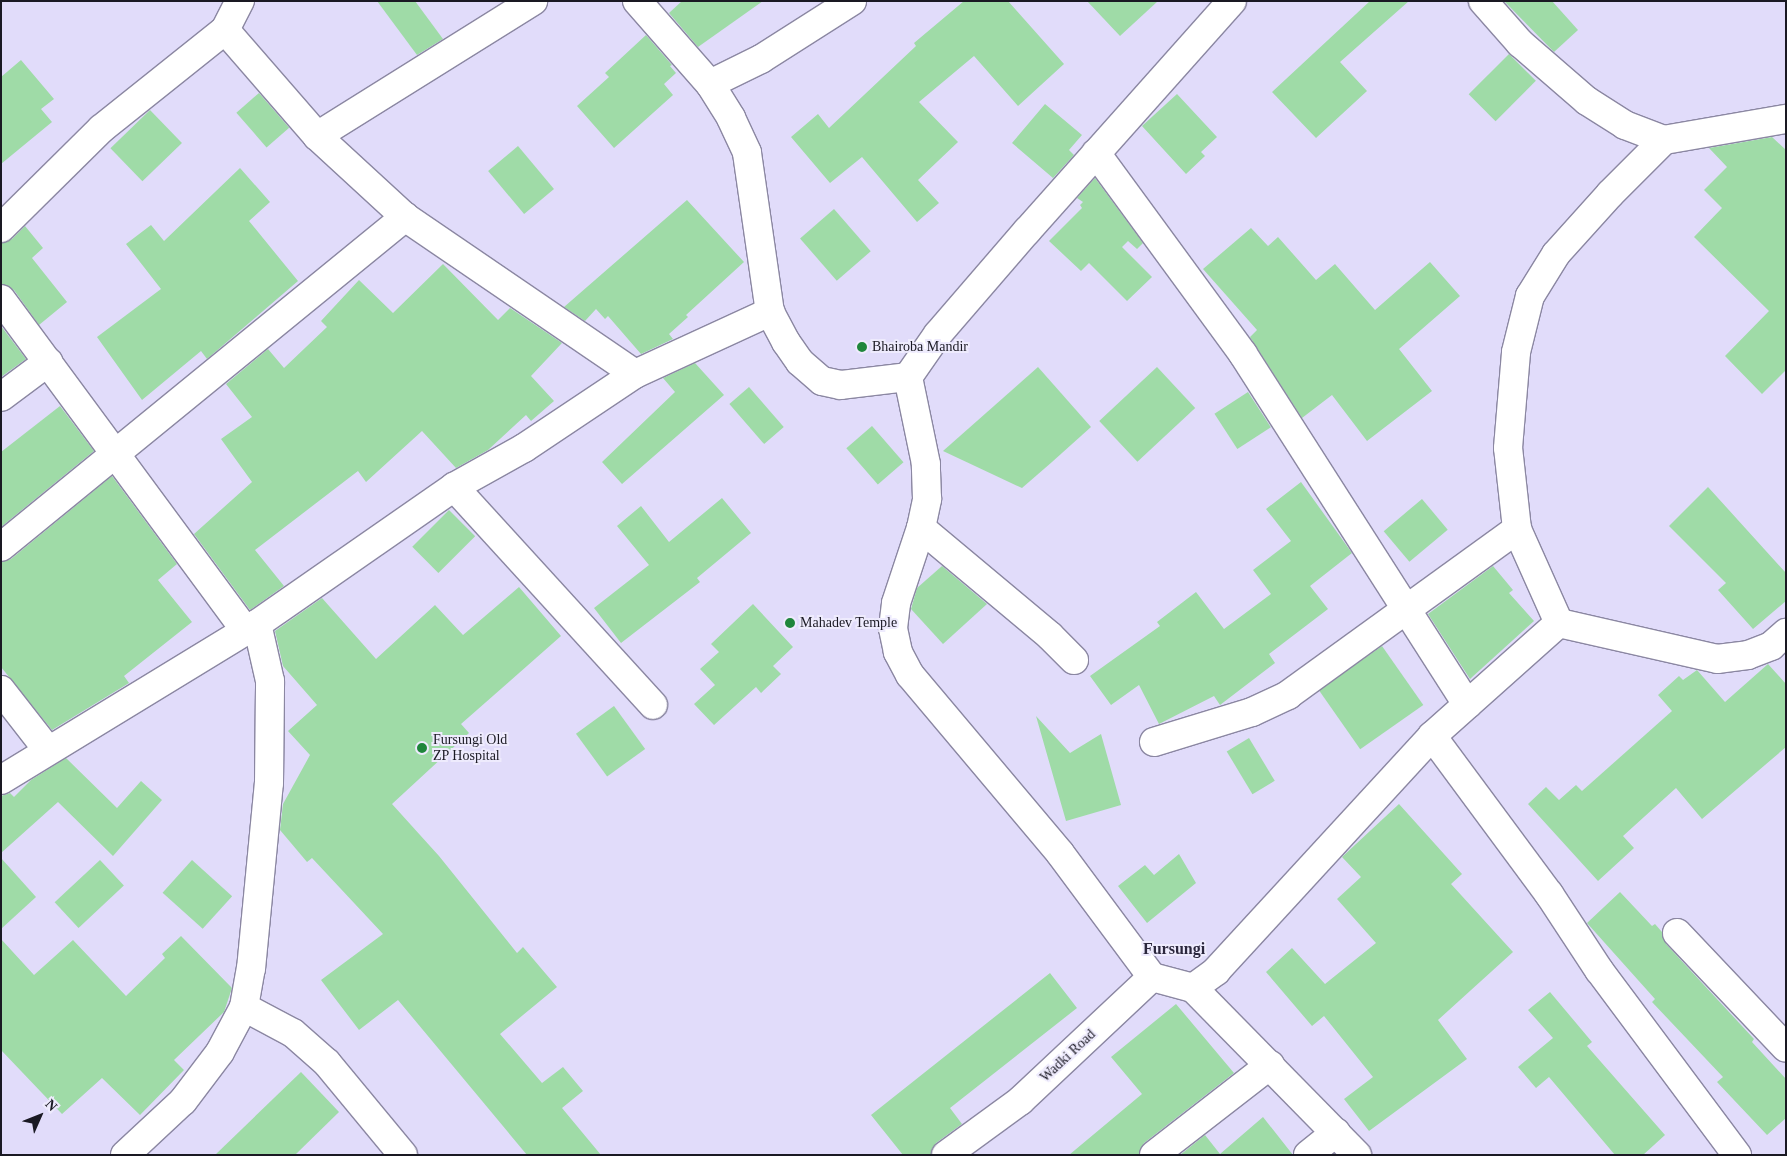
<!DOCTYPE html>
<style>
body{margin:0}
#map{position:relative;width:1787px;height:1156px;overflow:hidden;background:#e1dcfa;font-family:Georgia,serif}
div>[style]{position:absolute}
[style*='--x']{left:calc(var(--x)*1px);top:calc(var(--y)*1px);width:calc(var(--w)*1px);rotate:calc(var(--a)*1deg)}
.building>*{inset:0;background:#9fdba7;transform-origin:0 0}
.roads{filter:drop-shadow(1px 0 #8b87a2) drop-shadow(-1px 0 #8b87a2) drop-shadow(0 1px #8b87a2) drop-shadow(0 -1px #8b87a2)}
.street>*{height:28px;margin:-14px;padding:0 14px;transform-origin:14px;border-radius:14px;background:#fff}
.secondary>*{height:28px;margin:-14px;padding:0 14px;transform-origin:14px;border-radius:14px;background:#fff}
.dots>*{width:14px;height:14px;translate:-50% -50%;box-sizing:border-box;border:2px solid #eeebfd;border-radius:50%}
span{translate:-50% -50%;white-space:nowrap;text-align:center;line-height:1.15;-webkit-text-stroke:4px #eeebfd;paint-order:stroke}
.poi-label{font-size:14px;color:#1a1923}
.left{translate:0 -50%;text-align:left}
.street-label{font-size:14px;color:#1a1923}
.quarter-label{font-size:16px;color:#2b273d;font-weight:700}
.frame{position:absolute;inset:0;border:2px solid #1a1923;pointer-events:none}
.north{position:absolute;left:15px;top:1091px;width:50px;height:50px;-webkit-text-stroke:4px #eeebfd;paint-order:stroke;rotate:46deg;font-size:14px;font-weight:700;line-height:20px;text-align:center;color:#1a1923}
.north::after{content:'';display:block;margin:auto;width:18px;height:22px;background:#1a1923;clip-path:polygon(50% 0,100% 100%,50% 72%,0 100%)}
</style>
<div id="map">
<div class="building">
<i style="clip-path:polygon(377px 1px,415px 1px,443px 39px,417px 55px)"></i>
<i style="clip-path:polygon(682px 1px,763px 1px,698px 47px,669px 13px)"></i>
<i style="clip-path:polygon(964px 1px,1008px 1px,1064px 64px,1018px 106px,974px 56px,919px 102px,958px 142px,918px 180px,939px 203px,917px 222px,862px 157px,830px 183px,791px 137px,818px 114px,829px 128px,916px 46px,914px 43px)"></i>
<i style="clip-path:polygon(1087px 1px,1158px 1px,1120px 36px)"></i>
<i style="clip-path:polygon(1370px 1px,1409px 1px,1340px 62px,1367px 91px,1316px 138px,1272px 92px)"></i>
<i style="clip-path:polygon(1504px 1px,1552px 1px,1578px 30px,1554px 52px)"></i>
<i style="clip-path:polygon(646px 35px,672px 65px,670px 66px,676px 73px,664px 84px,673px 95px,614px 148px,577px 106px,609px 77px,605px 73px)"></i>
<i style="left:1509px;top:54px;width:38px;height:57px;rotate:45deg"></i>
<i style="clip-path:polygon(21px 60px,54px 99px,41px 109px,52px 122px,1px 164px,1px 77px)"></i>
<i style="left:259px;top:93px;width:46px;height:30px;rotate:49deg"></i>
<i style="clip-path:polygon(1177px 94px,1217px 137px,1201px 152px,1205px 156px,1186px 174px,1142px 126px)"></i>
<i style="clip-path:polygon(1045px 104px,1082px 135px,1069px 150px,1074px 155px,1053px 178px,1012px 143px)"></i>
<i style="left:150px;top:110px;width:46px;height:55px;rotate:46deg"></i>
<i style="clip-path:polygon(1772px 137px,1786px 150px,1786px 370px,1762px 394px,1725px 356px,1769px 311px,1694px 237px,1722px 208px,1704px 190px,1727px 167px,1709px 148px)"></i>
<i style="left:518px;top:146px;width:56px;height:39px;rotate:50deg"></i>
<i style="clip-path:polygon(240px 168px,270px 202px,249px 221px,298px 281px,207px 359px,201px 351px,142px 400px,97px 337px,161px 289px,126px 244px,151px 225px,164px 241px)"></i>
<i style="clip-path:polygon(1095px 178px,1143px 243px,1137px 249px,1128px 241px,1122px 247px,1152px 277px,1127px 301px,1089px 263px,1081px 271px,1049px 241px,1082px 208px,1080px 205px,1083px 202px,1077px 198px)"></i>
<i style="clip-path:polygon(687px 200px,744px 262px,686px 315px,688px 317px,669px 334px,673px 339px,641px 354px,608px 316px,605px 319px,596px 309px,585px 321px,564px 307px)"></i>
<i style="left:834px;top:209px;width:56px;height:45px;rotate:49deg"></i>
<i style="clip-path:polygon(25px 226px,43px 248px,32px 258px,67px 302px,39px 325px,14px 290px,1px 284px,1px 243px,12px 239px)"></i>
<i style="clip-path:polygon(1251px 228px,1268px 246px,1278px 237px,1316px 280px,1335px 264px,1375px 310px,1430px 262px,1460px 296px,1399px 349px,1432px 391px,1367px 441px,1332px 395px,1302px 418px,1250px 337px,1257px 330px,1203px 269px)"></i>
<i style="clip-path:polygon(443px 264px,498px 320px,510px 308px,562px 343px,531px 376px,554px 401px,531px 421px,526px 415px,488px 450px,456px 468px,422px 431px,366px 482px,358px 471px,255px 550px,284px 586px,250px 610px,194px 534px,252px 482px,221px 439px,252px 417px,226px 384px,268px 349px,284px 368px,327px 327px,321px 321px,359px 280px,393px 313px)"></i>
<i style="clip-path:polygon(1px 326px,26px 359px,1px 377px)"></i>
<i style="clip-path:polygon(695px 363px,724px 395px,622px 484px,602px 462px,675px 392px,663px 378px)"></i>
<i style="clip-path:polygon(1038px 367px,1091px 427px,1052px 462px,1022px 488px,943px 451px)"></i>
<i style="left:1157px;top:367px;width:56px;height:79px;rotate:47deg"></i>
<i style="left:749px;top:387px;width:53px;height:26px;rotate:49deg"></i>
<i style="left:1248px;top:392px;width:42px;height:40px;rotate:57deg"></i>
<i style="clip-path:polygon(60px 406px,94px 451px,1px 527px,1px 452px)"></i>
<i style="left:872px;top:426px;width:48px;height:34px;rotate:49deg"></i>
<i style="clip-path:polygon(112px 476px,177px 564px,158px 580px,192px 622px,124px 676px,129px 683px,52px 730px,1px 667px,1px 562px,11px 559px)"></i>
<i style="clip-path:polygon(1301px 482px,1352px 553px,1310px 586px,1328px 609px,1269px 654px,1275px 663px,1220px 705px,1214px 696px,1159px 724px,1139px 685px,1111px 705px,1090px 676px,1160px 626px,1157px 622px,1196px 592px,1224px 629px,1271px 594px,1253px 570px,1291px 541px,1266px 509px)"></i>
<i style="clip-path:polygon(1708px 487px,1786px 573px,1786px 601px,1753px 629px,1718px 590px,1726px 583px,1669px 526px)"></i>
<i style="clip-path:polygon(722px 498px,751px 533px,697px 578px,700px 582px,621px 643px,594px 608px,649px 565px,617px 526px,641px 506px,669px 542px)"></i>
<i style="left:1422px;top:499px;width:40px;height:50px;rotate:50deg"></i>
<i style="left:449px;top:510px;width:37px;height:52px;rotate:45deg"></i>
<i style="clip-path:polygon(942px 566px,987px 604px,943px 644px,911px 609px,917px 588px)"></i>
<i style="clip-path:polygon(1493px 566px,1513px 590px,1509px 593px,1534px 621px,1470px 679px,1428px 614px)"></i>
<i style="clip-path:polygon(519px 587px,561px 636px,461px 724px,469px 733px,392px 804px,439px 856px,517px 953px,523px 947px,557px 987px,500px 1034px,542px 1083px,563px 1067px,583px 1091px,562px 1108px,601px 1155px,527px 1155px,398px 1000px,359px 1030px,321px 980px,383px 934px,312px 858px,307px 862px,280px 830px,283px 804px,310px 755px,288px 731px,317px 705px,283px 666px,275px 631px,322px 598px,376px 659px,435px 605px,463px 635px)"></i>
<i style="clip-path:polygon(753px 604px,793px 647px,773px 666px,781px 674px,761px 693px,756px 687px,714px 725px,694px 704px,715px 685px,700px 669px,719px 652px,711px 644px)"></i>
<i style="left:1382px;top:646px;width:72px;height:77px;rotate:55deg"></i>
<i style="clip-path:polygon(1768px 664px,1786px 684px,1786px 747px,1702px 819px,1676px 788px,1623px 836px,1634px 848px,1598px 881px,1528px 804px,1546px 787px,1559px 800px,1576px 785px,1582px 791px,1672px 711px,1658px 695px,1679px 676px,1683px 680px,1697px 670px,1725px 702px)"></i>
<i style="left:614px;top:706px;width:53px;height:47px;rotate:54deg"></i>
<i style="clip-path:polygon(1036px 716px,1070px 753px,1101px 734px,1121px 805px,1066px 821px)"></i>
<i style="left:1249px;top:738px;width:50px;height:26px;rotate:59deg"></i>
<i style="clip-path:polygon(66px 758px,117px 808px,141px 781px,162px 800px,113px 856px,58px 802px,1px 853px,1px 796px,10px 793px,14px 797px,31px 780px)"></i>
<i style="clip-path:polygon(1399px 804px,1462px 874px,1451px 884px,1513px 952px,1438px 1020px,1467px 1059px,1369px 1131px,1344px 1099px,1373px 1077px,1324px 1016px,1312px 1026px,1266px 972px,1292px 948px,1325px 984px,1376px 943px,1337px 899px,1361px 877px,1342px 857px)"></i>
<i style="clip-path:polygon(1179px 854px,1196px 883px,1147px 923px,1118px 886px,1145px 865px,1154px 875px)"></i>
<i style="clip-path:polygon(1px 858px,36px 897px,1px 929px)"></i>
<i style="left:100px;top:860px;width:35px;height:62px;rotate:47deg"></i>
<i style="left:192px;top:860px;width:54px;height:44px;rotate:42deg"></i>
<i style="clip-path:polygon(1620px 892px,1652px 926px,1655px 924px,1662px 932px,1666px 944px,1754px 1039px,1752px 1042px,1786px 1079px,1786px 1118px,1767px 1135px,1717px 1082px,1723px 1077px,1652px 1002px,1655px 999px,1587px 923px)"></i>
<i style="clip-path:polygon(181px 936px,232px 988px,224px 1012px,174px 1060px,184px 1070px,140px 1115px,102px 1078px,62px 1114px,1px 1050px,1px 939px,34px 975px,73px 940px,126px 996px,165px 958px,162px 954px)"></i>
<i style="clip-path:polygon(1050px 973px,1077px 1008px,950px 1108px,962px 1124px,936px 1143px,931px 1155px,903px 1155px,871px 1115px)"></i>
<i style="clip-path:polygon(1550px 992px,1592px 1042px,1587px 1046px,1665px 1135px,1643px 1155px,1615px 1155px,1549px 1077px,1536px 1088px,1518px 1067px,1553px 1038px,1528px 1010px)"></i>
<i style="clip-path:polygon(1176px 1004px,1234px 1073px,1144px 1143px,1139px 1155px,1069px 1155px,1142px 1094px,1111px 1057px)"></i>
<i style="clip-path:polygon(301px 1072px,339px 1112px,295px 1155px,215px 1155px)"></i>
<i style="clip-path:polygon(1263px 1117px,1293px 1155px,1180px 1155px,1205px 1135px,1220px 1154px)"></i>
</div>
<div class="roads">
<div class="street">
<i style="--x:225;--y:30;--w:140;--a:49"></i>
<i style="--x:317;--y:136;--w:120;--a:42.6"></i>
<i style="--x:405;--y:217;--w:278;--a:34.3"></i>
<i style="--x:710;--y:84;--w:57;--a:-26.1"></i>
<i style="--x:761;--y:59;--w:108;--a:-32.5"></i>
<i style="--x:317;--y:136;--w:255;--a:-32"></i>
<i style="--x:1664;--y:140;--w:124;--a:-9.8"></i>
<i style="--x:1096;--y:153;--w:249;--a:53.8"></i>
<i style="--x:1243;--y:354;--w:416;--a:57.4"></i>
<i style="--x:1;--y:228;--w:141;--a:-44.7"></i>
<i style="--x:101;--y:129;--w:159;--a:-38.6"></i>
<i style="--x:225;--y:30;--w:33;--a:-63"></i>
<i style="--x:1;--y:299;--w:413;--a:53.6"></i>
<i style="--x:1;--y:397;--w:59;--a:-36.7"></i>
<i style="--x:454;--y:487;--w:295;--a:47.6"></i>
<i style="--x:921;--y:528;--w:168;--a:39.9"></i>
<i style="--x:1050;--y:636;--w:34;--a:45"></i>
<i style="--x:1;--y:547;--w:522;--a:-39.24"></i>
<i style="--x:1559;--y:623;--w:162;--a:12.8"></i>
<i style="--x:1717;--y:659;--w:31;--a:-7"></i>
<i style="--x:1748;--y:655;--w:25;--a:-21"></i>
<i style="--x:1771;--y:646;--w:20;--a:-41"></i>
<i style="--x:1;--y:690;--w:75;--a:52.1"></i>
<i style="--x:1432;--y:736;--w:197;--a:53.5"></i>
<i style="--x:1549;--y:894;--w:91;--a:56.7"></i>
<i style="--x:1599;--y:970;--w:231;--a:53.3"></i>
<i style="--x:1154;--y:742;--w:102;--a:-17"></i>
<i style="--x:1252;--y:712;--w:40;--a:-25"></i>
<i style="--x:1288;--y:695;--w:283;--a:-35.9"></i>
<i style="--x:1;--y:780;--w:300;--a:-31.4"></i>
<i style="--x:1677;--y:933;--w:158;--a:46.5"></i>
<i style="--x:244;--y:1007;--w:55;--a:28"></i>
<i style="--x:293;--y:1033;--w:45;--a:41.4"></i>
<i style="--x:327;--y:1063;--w:119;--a:50.4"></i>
<i style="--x:125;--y:1155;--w:79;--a:-43"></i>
<i style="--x:183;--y:1101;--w:61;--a:-52.9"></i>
<i style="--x:220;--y:1052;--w:51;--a:-61.9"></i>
<i style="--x:244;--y:1007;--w:39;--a:-80"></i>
<i style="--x:251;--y:969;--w:187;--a:-84.5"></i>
<i style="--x:269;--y:783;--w:102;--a:-89.4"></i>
<i style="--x:270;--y:681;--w:58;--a:-102.8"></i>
<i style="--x:257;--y:624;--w:240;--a:-34.8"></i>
<i style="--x:454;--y:487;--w:80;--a:-29.1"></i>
<i style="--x:524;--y:448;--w:133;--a:-33.7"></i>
<i style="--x:635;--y:374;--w:149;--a:-24.7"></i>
<i style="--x:1154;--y:1155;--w:147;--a:-37.8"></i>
<i style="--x:1308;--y:1155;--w:36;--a:-39"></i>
</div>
<div class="secondary">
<i style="--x:637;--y:1;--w:111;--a:48.7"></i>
<i style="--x:710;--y:84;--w:40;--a:58"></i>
<i style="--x:731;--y:118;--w:38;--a:65"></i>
<i style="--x:747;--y:153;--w:161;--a:81.8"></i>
<i style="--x:770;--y:312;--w:34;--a:62"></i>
<i style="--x:786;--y:342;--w:24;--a:55"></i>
<i style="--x:800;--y:362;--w:29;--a:41"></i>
<i style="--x:822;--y:381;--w:19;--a:12"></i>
<i style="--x:841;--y:385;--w:67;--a:-6.8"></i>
<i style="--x:1152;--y:977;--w:154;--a:-126.6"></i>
<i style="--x:1060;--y:853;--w:233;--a:-130.1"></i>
<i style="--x:910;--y:675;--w:26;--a:-118"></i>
<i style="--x:898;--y:652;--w:25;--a:-102"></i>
<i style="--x:893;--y:628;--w:25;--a:-83"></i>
<i style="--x:896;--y:603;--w:79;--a:-71.6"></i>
<i style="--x:921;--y:528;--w:30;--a:-78"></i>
<i style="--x:927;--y:499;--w:35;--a:-92"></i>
<i style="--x:926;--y:464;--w:89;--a:-101.7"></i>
<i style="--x:908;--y:377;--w:52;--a:-55.1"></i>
<i style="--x:938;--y:334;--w:136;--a:-49.2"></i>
<i style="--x:1027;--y:231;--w:308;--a:-48.3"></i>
<i style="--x:1193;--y:988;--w:29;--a:-36"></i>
<i style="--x:1216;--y:971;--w:319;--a:-47.4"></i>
<i style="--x:1432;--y:736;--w:170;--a:-41.7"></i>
<i style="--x:1559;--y:623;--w:103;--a:-114.1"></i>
<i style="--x:1517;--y:529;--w:81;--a:-96.3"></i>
<i style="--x:1508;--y:448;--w:96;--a:-85.2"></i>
<i style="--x:1516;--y:352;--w:58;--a:-76"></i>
<i style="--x:1530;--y:296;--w:49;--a:-58.2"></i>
<i style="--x:1556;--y:254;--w:81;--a:-48"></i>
<i style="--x:1610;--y:194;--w:76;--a:-45"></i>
<i style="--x:1664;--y:140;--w:42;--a:-159"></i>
<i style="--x:1625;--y:125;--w:45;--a:-147.7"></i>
<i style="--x:1587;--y:101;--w:89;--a:-139.1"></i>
<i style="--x:1520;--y:43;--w:56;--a:-131.4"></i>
<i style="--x:1193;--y:988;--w:234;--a:45.5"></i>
<i style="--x:946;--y:1155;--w:92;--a:-36.1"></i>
<i style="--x:1020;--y:1101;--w:181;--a:-43.2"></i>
<i style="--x:1152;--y:977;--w:42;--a:15"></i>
</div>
</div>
<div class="dots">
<i style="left:862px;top:347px;background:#1f863b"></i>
<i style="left:790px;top:623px;background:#1f863b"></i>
<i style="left:422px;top:748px;background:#1f863b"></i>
</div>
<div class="poi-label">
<span class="left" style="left:872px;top:347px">Bhairoba Mandir</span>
<span class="left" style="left:800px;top:623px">Mahadev Temple</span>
<span class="left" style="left:433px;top:748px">Fursungi Old<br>ZP Hospital</span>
</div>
<div class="street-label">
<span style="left:1068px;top:1056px;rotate:-43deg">Wadki Road</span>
</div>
<div class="quarter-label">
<span style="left:1174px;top:949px">Fursungi</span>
</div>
<div class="frame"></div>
<div class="north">N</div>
</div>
